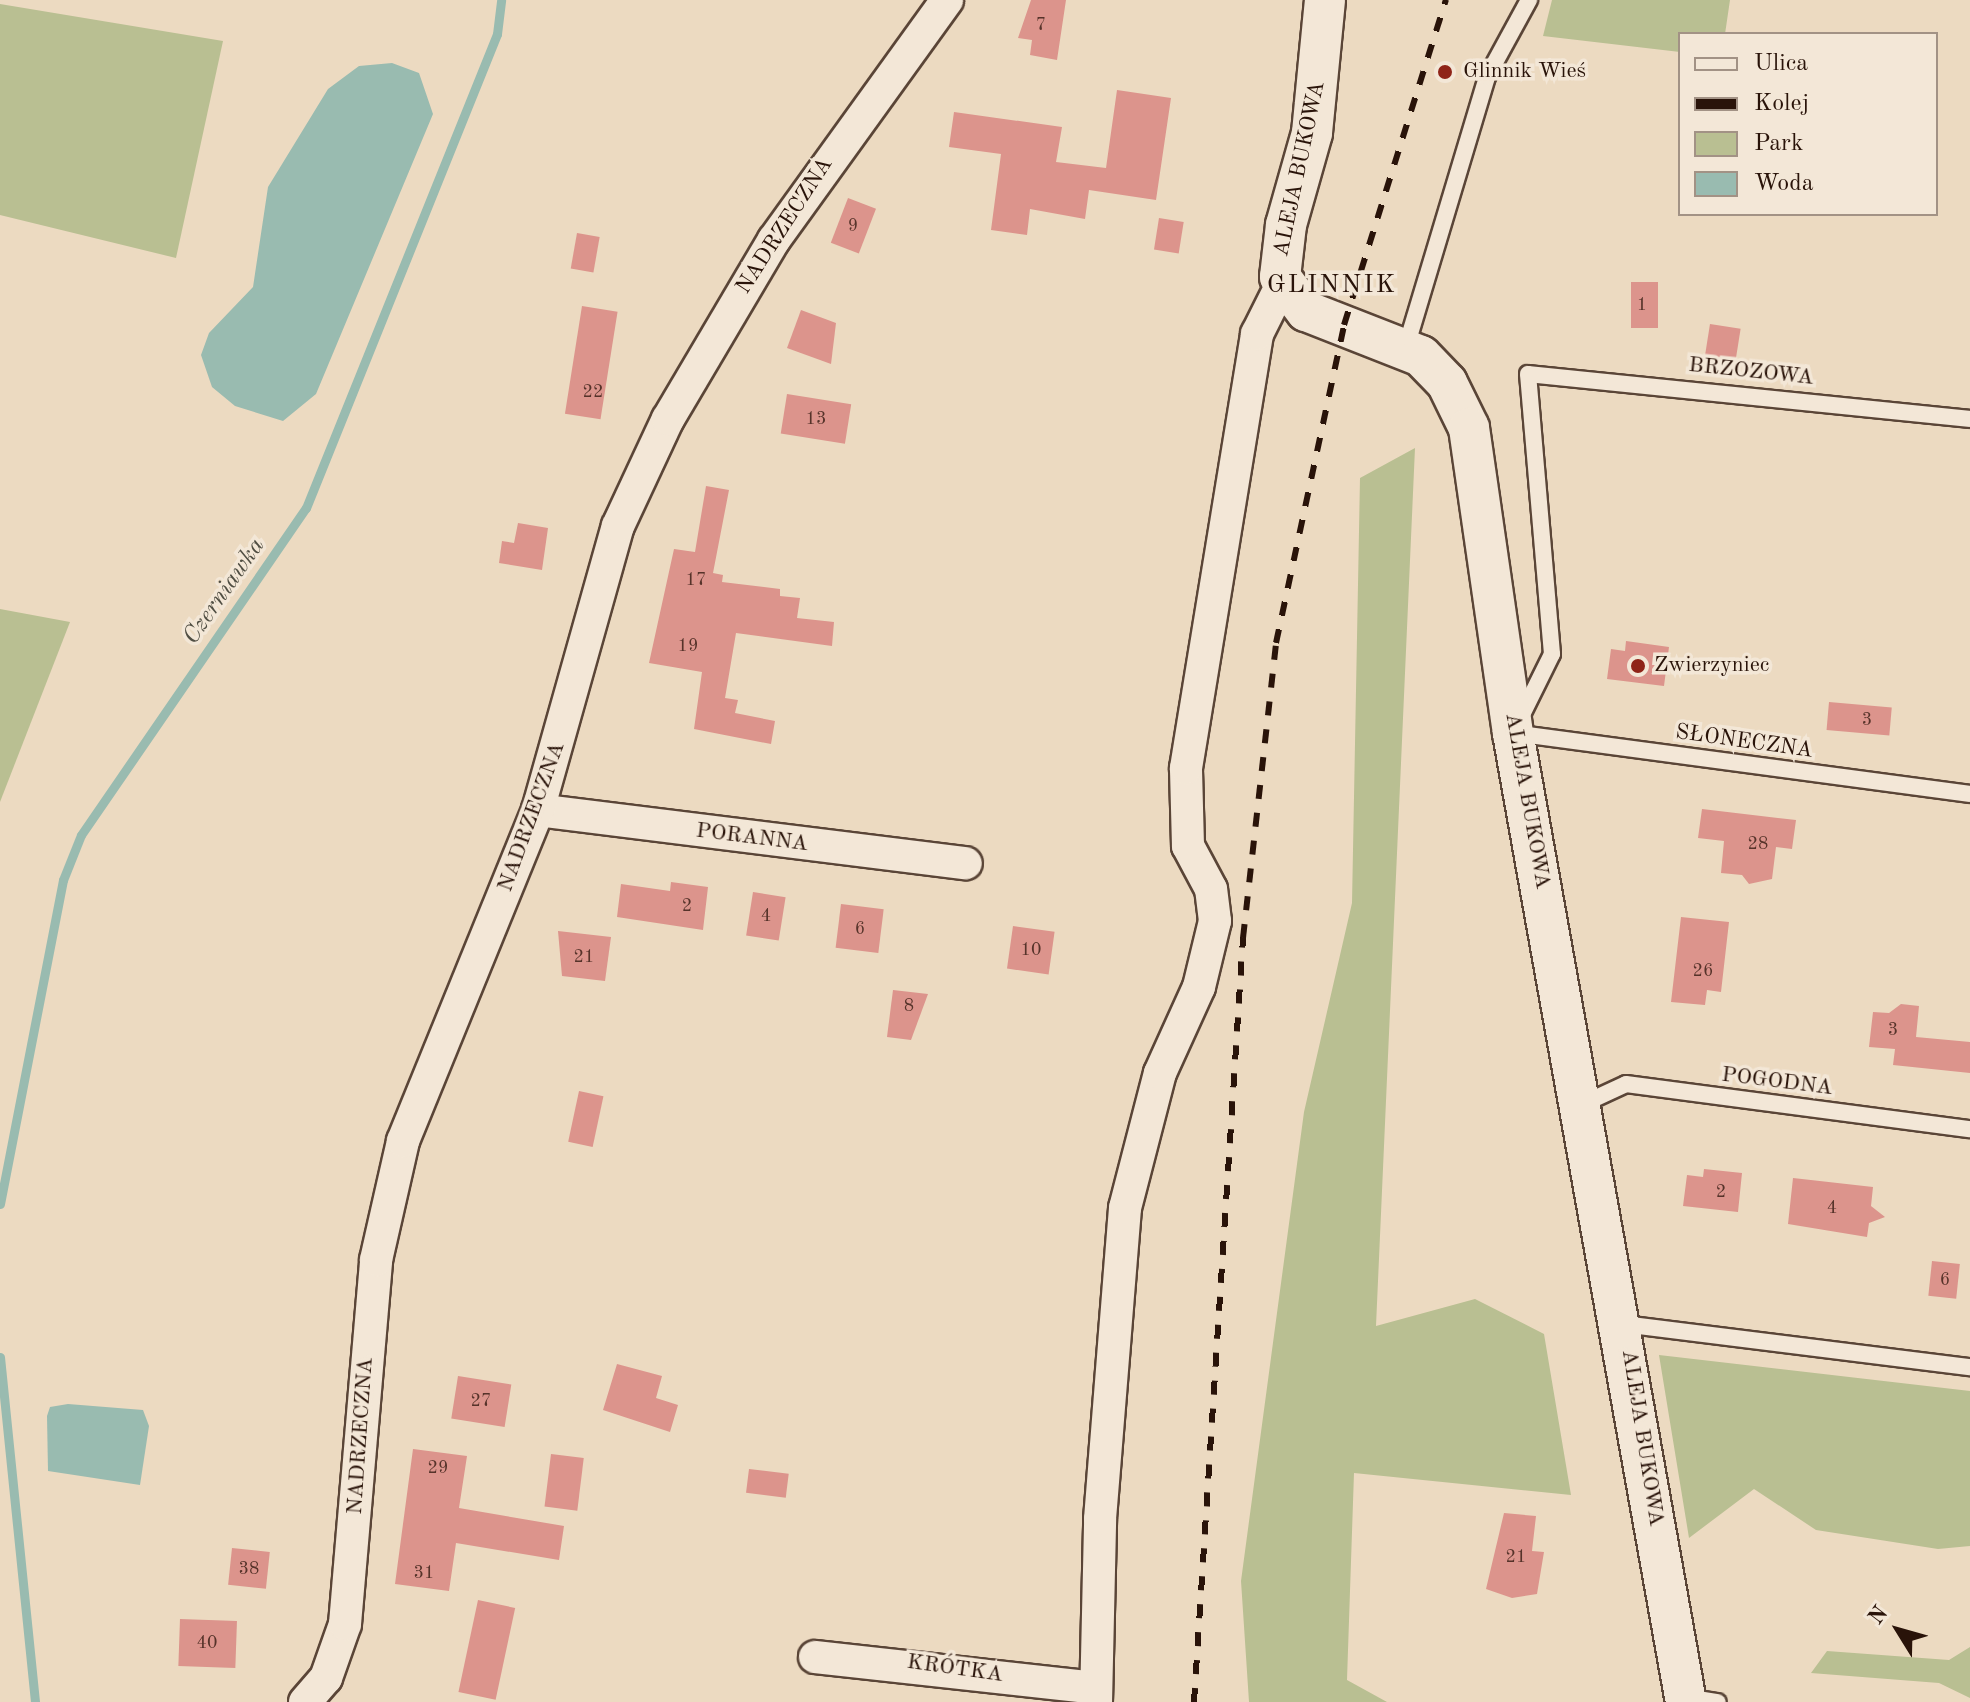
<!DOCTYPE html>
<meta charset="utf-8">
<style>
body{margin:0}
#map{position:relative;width:1970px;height:1702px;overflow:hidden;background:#ecdac1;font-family:"Old Standard TT",serif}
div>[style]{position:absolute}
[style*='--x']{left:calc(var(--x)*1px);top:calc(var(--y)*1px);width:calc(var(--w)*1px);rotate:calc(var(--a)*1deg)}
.green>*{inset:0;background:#b9bf92}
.water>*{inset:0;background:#99bbb0}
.stream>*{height:9px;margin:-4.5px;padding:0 4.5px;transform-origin:4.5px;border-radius:4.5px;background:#99bbb0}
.building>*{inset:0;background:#dc948c;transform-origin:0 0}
.roads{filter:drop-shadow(2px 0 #5a4537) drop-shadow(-2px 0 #5a4537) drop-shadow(0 2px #5a4537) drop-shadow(0 -2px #5a4537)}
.service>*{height:16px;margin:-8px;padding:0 8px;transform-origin:8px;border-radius:8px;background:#f3e7d7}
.minor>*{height:32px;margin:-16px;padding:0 16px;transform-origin:16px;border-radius:16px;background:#f3e7d7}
.tertiary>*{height:40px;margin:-20px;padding:0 20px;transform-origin:20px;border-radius:20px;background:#f3e7d7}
.rail>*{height:6px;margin-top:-3px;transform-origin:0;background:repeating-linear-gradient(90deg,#291309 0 14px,transparent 0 28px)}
.dots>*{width:22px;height:22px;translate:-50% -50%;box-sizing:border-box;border:4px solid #f3e7d7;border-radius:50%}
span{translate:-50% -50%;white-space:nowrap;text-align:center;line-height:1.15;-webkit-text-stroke:7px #f3e7d7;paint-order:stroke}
.number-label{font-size:18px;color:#56332a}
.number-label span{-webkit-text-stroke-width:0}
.poi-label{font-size:22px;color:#291309}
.left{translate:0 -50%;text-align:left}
.street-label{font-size:22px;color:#291309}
.water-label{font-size:24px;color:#504e43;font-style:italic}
.quarter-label{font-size:26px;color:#291309;letter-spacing:2px}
.legend{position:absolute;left:1678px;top:32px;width:260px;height:184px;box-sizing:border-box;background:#f3e7d7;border:2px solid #a29285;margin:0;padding:10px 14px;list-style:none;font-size:24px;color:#291309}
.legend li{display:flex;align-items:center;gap:16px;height:40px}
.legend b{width:40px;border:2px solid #a29285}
.north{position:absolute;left:1858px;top:1590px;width:80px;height:80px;-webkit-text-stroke:6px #f3e7d7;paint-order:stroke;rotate:307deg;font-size:22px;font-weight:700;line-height:32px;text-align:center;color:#291309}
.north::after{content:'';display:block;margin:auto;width:28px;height:36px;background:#291309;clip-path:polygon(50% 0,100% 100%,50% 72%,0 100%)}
</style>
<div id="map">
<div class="green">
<i style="clip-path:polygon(1552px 0,1730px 0,1725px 34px,1680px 34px,1680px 52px,1543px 36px)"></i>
<i style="clip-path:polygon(0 4px,223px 41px,176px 258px,0 215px)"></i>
<i style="clip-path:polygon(1415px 448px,1376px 1326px,1475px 1299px,1544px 1334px,1571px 1495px,1354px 1473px,1347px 1680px,1387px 1702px,1249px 1702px,1241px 1581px,1304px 1112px,1352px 903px,1360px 478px)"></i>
<i style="clip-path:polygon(0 609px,70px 622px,0 802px)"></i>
<i style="clip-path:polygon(1659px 1355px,1970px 1391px,1970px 1546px,1938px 1549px,1816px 1530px,1754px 1489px,1689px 1538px)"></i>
<i style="clip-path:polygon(1970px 1647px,1970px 1698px,1939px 1683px,1811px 1673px,1827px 1651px,1949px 1660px)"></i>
</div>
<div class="water">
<i style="clip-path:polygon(392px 63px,419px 73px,433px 114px,316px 394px,283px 421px,235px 406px,212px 387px,201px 355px,209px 333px,253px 287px,268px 187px,328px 89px,359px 66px)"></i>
<i style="clip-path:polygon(68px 1404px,143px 1410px,149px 1426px,140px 1485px,48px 1471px,47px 1416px,50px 1407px)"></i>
</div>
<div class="stream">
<i style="--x:0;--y:1204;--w:330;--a:-79"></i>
<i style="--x:63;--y:880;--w:48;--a:-68.2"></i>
<i style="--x:81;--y:835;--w:397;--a:-55.5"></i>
<i style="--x:306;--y:508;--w:511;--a:-68.05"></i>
<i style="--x:497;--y:34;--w:34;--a:-83"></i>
<i style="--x:0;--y:1357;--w:347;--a:84.2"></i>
</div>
<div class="building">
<i style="clip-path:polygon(1031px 0,1066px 0,1057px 60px,1030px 55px,1032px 40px,1018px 38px)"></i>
<i style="clip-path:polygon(1117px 90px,1171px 98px,1156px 200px,1089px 190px,1085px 219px,1030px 209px,1027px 235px,991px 230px,1001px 154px,949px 147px,954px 112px,1062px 127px,1056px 162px,1106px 168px)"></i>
<i style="left:848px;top:198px;width:30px;height:48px;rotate:21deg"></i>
<i style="left:1159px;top:218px;width:25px;height:32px;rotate:9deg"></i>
<i style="left:577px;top:233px;width:23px;height:36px;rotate:10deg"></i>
<i style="left:1631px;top:282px;width:27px;height:46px"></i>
<i style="left:582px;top:306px;width:36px;height:109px;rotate:9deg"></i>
<i style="clip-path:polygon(801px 310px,836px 323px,831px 364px,787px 348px)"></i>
<i style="left:1710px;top:324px;width:31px;height:42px;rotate:9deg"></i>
<i style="left:787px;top:394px;width:65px;height:40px;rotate:9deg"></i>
<i style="clip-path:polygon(706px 486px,729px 490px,713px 573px,723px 575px,722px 582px,780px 589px,780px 596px,800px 598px,797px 618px,834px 622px,832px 646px,736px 633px,725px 698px,738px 700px,735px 713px,775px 721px,771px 744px,694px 729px,702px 672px,649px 663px,674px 549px,695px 552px)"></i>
<i style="clip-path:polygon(518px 523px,548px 528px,542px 570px,499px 563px,502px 541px,514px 543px)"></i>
<i style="clip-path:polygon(1626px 641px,1669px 647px,1664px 686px,1607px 679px,1611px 649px,1625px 651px)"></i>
<i style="left:1829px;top:702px;width:63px;height:28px;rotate:5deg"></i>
<i style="clip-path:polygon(1702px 809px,1796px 820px,1792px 849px,1776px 847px,1772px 879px,1749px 884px,1742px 875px,1721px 873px,1724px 841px,1698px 838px)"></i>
<i style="clip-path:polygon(671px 882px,708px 887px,703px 930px,617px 917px,621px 884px,670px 891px)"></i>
<i style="left:753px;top:892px;width:33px;height:44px;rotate:9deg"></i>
<i style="left:841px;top:904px;width:43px;height:44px;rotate:7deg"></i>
<i style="clip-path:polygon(1681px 917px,1729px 922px,1721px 992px,1707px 990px,1705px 1005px,1671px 1002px)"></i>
<i style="left:1013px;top:926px;width:42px;height:43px;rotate:8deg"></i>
<i style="clip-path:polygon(558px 931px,611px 937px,605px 981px,562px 976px)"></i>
<i style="clip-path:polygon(893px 990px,928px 994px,911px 1040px,887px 1037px)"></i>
<i style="clip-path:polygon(1901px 1004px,1919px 1006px,1916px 1037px,1970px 1042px,1970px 1073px,1893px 1065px,1895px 1049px,1869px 1047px,1873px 1012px,1889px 1013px)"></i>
<i style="left:579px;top:1091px;width:25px;height:52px;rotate:12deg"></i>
<i style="clip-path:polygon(1704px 1169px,1742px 1173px,1738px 1212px,1683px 1206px,1687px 1175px,1703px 1177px)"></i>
<i style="clip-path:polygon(1793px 1178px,1873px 1187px,1871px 1206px,1885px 1217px,1869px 1223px,1867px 1237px,1788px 1224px)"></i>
<i style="left:1932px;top:1261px;width:28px;height:35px;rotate:6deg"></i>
<i style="clip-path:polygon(617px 1364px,662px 1376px,656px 1398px,678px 1405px,670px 1432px,603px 1410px)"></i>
<i style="left:458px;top:1376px;width:54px;height:43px;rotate:9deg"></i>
<i style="clip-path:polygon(413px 1449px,467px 1456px,459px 1508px,564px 1526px,559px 1560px,456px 1543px,449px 1591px,395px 1584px)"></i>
<i style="left:551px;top:1454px;width:33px;height:53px;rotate:7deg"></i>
<i style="left:749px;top:1469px;width:40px;height:24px;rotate:7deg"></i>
<i style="clip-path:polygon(1504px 1513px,1536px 1516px,1532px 1551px,1544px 1552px,1537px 1594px,1512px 1598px,1486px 1589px)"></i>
<i style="left:232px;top:1548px;width:38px;height:37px;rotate:6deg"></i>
<i style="left:478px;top:1600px;width:38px;height:94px;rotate:12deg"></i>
<i style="left:180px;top:1619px;width:57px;height:47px;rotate:2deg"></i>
</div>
<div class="roads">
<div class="service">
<i style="--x:1406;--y:347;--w:282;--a:-73.3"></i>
<i style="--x:1487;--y:77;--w:88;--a:-61.4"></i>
<i style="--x:1970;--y:419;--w:444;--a:-174.2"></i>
<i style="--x:1528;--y:374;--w:281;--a:85.1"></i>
<i style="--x:1552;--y:654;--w:88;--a:116.3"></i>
<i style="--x:1513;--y:733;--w:461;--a:7.6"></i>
<i style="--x:1583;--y:1104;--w:47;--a:-24.9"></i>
<i style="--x:1626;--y:1084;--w:347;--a:7.5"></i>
<i style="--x:1623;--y:1324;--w:350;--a:7.1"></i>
<i style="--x:1685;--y:1697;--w:33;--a:9"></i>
</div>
<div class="minor">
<i style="--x:538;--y:810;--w:431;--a:7.1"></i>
<i style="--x:815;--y:1657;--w:282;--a:6.3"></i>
<i style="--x:305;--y:1702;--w:32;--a:-49"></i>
<i style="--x:326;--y:1678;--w:57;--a:-70.6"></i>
<i style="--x:345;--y:1624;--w:365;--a:-85.1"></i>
<i style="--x:376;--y:1260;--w:122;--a:-77.2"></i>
<i style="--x:403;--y:1141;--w:357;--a:-67.8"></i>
<i style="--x:538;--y:810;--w:295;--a:-74.3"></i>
<i style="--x:618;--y:526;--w:118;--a:-65"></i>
<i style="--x:668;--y:419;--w:208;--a:-59.4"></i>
<i style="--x:774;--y:240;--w:296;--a:-54.2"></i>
<i style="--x:1096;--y:1702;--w:183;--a:-88.7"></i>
<i style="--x:1100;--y:1519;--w:312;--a:-85.4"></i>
<i style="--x:1125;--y:1208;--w:139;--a:-75.5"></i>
<i style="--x:1160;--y:1073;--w:94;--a:-65.6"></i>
<i style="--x:1199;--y:987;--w:68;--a:-76.4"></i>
<i style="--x:1215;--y:921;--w:32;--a:-97"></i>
<i style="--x:1211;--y:889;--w:49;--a:-118.1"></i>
<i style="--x:1188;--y:846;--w:78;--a:-91.5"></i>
<i style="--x:1186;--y:768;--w:440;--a:-80.7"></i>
<i style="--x:1257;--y:334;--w:56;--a:-63.4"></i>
</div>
<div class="tertiary">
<i style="--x:1325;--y:0;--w:134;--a:95.6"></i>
<i style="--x:1312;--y:133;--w:96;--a:105.8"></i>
<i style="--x:1286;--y:225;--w:52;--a:96.6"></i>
<i style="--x:1280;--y:277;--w:43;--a:52.6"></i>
<i style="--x:1306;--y:311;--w:123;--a:21.4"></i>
<i style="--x:1421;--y:356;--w:37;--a:46"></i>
<i style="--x:1447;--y:383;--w:50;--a:63.9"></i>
<i style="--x:1469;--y:428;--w:308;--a:81.8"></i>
<i style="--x:1513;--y:733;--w:984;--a:79.88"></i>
</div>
</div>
<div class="rail">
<i style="--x:1194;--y:1702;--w:766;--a:-86.33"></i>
<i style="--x:1243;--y:938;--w:297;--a:-83.6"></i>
<i style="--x:1276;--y:643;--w:325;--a:-77.9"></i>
<i style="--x:1344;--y:325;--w:341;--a:-72.6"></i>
</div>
<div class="dots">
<i style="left:1445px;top:72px;background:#8f2418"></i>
<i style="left:1638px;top:666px;background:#8f2418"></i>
</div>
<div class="number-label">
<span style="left:1041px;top:25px">7</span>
<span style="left:853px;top:226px">9</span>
<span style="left:1642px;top:305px">1</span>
<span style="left:593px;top:392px">22</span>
<span style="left:816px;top:419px">13</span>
<span style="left:696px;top:580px">17</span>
<span style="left:688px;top:646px">19</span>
<span style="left:1867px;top:720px">3</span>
<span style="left:1758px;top:844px">28</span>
<span style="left:687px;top:906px">2</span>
<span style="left:766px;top:916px">4</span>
<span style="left:860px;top:929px">6</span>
<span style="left:1031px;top:950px">10</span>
<span style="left:584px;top:957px">21</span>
<span style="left:1703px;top:971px">26</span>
<span style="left:909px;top:1006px">8</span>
<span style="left:1893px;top:1030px">3</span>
<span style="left:1721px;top:1192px">2</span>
<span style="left:1832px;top:1208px">4</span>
<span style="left:1945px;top:1280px">6</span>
<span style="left:481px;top:1401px">27</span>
<span style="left:438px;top:1468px">29</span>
<span style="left:1516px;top:1557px">21</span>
<span style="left:249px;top:1569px">38</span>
<span style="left:424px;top:1573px">31</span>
<span style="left:207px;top:1643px">40</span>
</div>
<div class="poi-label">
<span class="left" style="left:1463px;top:72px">Glinnik Wieś</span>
<span class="left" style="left:1654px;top:666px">Zwierzyniec</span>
</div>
<div class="street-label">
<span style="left:1300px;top:169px;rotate:-78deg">ALEJA BUKOWA</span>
<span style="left:785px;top:226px;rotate:-57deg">NADRZECZNA</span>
<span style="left:1751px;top:372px;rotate:6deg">BRZOZOWA</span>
<span style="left:1744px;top:742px;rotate:8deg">SŁONECZNA</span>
<span style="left:1527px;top:801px;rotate:80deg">ALEJA BUKOWA</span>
<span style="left:532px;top:817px;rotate:-70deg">NADRZECZNA</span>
<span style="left:752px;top:838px;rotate:7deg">PORANNA</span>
<span style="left:1777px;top:1082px;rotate:7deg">POGODNA</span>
<span style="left:361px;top:1436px;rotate:-86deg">NADRZECZNA</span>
<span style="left:1642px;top:1438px;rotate:81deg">ALEJA BUKOWA</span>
<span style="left:955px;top:1669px;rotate:8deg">KRÓTKA</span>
</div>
<div class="water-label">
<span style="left:225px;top:592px;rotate:-55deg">Czerniawka</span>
</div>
<div class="quarter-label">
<span style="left:1332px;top:286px">GLINNIK</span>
</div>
<ul class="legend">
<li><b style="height:10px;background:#f3e7d7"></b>Ulica</li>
<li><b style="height:10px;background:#291309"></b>Kolej</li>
<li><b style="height:22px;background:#b9bf92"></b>Park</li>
<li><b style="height:22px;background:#99bbb0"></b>Woda</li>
</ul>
<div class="north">N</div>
</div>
